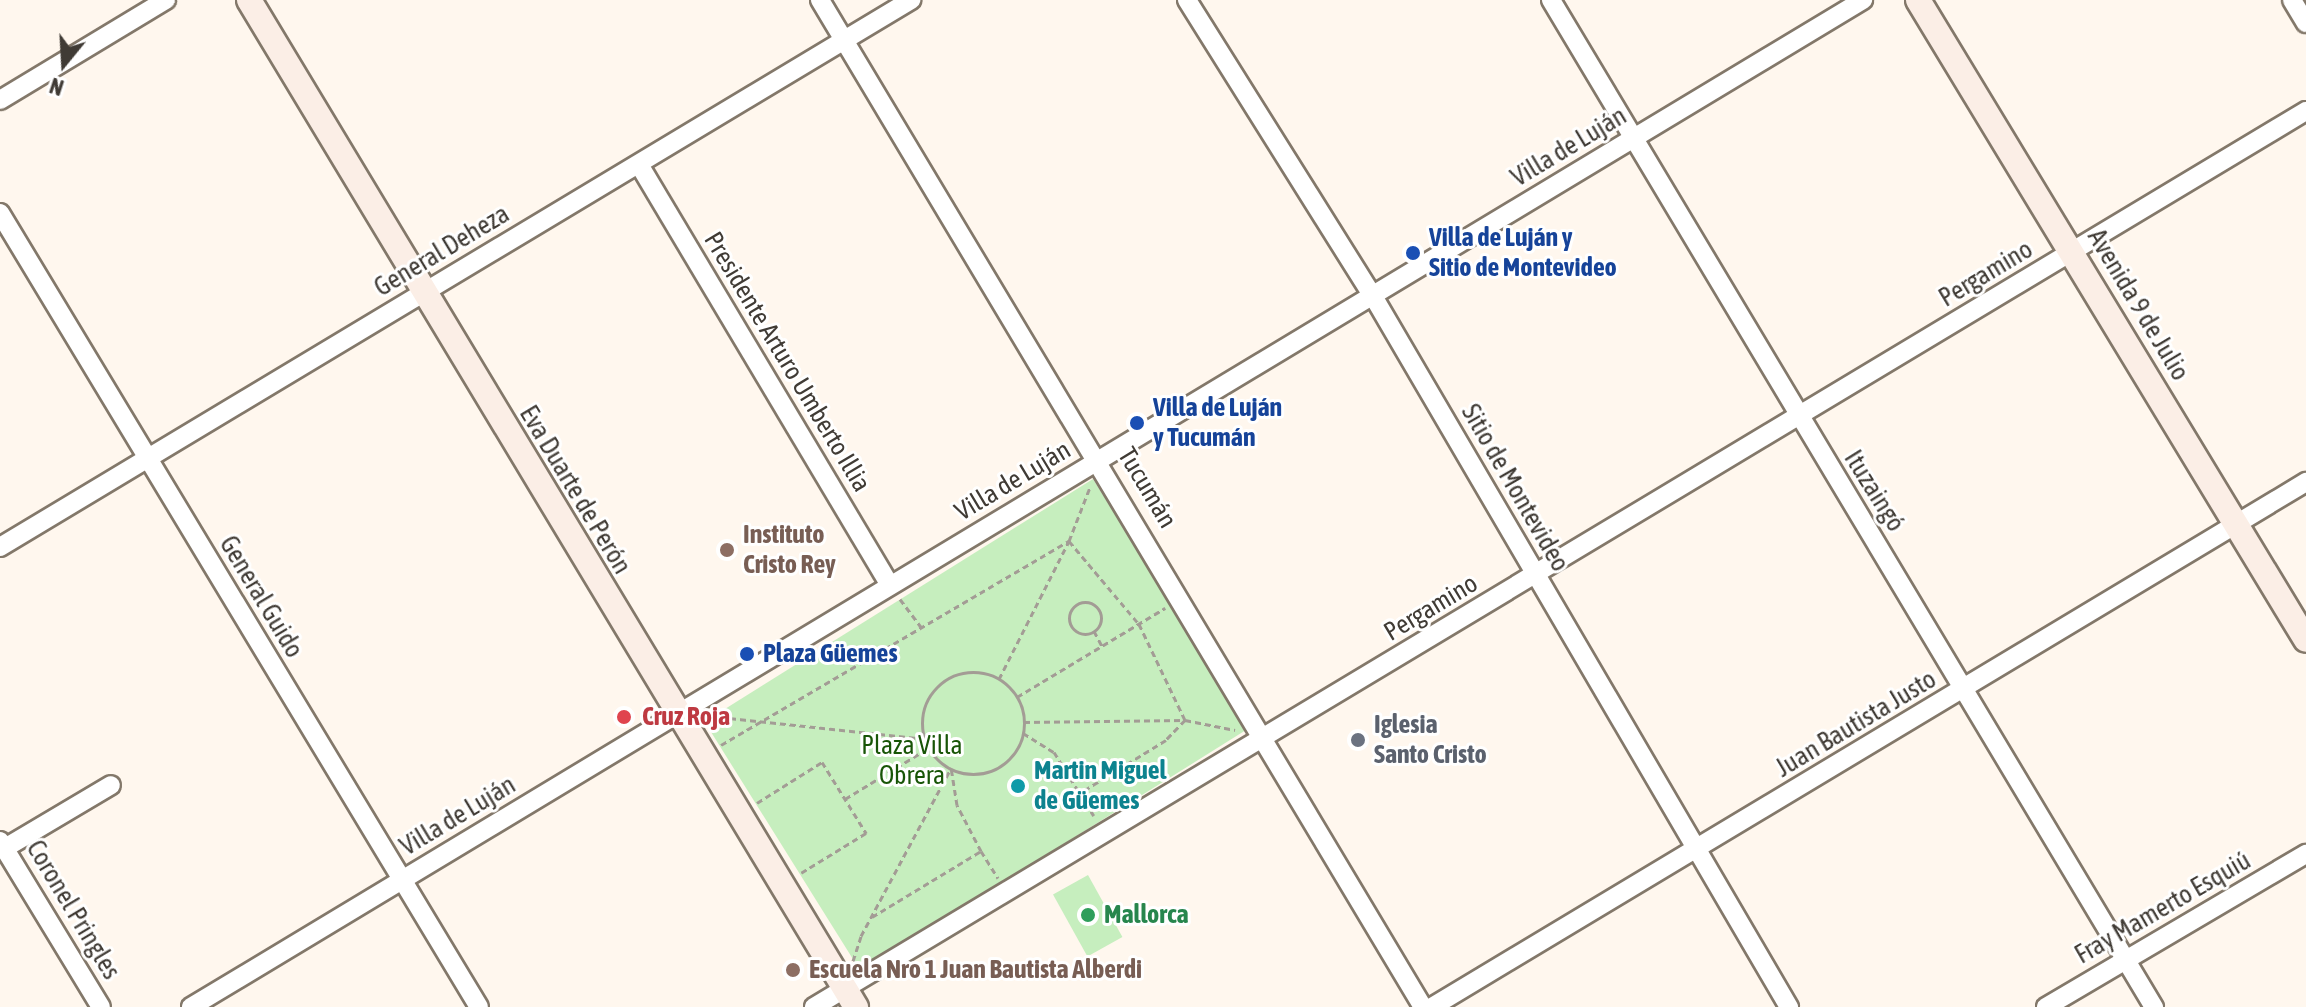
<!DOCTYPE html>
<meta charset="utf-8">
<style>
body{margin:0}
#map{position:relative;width:2306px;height:1007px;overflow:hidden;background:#fff7ee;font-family:"Asap Condensed",sans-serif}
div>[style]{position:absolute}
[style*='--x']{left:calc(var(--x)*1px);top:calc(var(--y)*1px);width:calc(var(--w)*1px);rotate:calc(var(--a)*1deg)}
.green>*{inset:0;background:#c6eebe;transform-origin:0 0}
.path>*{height:3px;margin-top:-1.5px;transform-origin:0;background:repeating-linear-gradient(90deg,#a39c95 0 6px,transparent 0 10px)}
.path>.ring{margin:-1.5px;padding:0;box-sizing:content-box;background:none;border:3px solid #a39c95;border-radius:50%}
.roads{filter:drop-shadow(2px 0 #83786a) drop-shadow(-2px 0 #83786a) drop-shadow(0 2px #83786a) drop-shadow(0 -2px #83786a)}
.street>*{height:18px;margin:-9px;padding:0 9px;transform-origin:9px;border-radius:9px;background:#fff}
.secondary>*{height:24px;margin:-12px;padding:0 12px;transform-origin:12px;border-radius:12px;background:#fbeee6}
.dots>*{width:22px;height:22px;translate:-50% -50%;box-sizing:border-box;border:4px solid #fff;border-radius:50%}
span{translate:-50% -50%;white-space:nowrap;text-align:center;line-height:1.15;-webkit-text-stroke:6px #fff;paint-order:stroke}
.street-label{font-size:26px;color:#403b35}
.transit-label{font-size:26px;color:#164399;font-weight:700}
.left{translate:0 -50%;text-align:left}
.education-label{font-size:26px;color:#785e54;font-weight:700}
.health-label{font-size:26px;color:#be3a42;font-weight:700}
.worship-label{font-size:26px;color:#5b616d;font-weight:700}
.park-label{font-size:26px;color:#185507}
.culture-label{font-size:26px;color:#0d838f;font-weight:700}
.leisure-label{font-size:26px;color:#27864d;font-weight:700}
.north{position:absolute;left:24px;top:24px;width:80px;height:80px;-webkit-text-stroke:6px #fff;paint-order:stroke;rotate:198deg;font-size:22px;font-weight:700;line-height:32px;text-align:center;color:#403b35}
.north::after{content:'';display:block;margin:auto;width:28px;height:36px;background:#403b35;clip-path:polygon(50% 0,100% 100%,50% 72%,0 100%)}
</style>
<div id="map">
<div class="green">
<i style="left:1093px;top:479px;width:294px;height:458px;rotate:58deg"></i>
<i style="left:1088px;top:875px;width:71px;height:40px;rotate:61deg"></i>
</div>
<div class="path">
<i style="--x:900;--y:599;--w:36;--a:53"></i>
<i class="ring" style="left:1069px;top:602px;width:29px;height:29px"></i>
<i style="--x:1094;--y:631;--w:17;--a:62"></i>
<i class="ring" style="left:922px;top:672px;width:99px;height:99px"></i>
<i style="--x:999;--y:679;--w:155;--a:-63.1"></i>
<i style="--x:1069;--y:541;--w:58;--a:-68.7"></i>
<i style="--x:1017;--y:697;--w:173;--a:-31"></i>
<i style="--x:710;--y:716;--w:215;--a:6.1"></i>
<i style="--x:1024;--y:722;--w:161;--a:-0.7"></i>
<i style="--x:1185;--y:720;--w:51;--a:11.3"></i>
<i style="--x:1023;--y:733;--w:36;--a:32"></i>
<i style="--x:1054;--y:752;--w:75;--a:58"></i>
<i style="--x:721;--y:745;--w:403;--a:-30.4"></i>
<i style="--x:1069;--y:541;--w:109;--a:49.9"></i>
<i style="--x:1139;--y:624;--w:106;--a:64.4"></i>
<i style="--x:1185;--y:720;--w:28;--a:134"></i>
<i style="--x:1166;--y:740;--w:101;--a:148.4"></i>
<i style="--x:845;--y:799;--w:96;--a:-31.4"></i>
<i style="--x:757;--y:803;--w:77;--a:-32.2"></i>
<i style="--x:822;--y:762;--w:84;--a:58.2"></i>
<i style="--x:866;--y:833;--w:76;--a:148.4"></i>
<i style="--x:981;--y:851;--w:32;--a:58"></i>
<i style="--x:872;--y:917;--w:127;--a:-31.2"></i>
<i style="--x:981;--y:851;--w:52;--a:-117.6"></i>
<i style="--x:957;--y:805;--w:37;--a:-99"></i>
<i style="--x:853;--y:961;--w:26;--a:-72"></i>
<i style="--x:861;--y:936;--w:191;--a:-61.8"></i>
</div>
<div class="roads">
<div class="street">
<i style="--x:820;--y:0;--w:1174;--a:59.09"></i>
<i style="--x:1187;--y:0;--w:350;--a:57.9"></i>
<i style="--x:1373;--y:296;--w:824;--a:59.67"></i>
<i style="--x:1551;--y:0;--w:1174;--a:59.09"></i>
<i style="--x:2292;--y:0;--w:27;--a:59"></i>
<i style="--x:0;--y:100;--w:194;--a:-31.1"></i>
<i style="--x:640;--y:166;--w:488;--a:59.2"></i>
<i style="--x:0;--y:213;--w:927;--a:58.9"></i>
<i style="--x:0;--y:547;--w:1063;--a:-30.98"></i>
<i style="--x:0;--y:841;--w:194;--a:58.7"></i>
<i style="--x:5;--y:848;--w:123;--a:-30.7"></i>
<i style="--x:191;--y:1007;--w:1952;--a:-31.06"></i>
<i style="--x:814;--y:1007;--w:1740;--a:-30.99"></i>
<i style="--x:1432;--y:1007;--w:1020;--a:-30.99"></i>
<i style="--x:2046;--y:1007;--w:302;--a:-30.5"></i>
</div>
<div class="secondary">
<i style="--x:249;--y:0;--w:1176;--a:58.92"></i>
<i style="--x:1918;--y:0;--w:748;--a:58.77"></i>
</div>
</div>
<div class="dots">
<i style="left:1413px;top:253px;background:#1a4fb4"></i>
<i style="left:1137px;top:423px;background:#1a4fb4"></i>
<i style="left:727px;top:550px;background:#8d6e63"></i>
<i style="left:747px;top:654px;background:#1a4fb4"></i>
<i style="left:624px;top:717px;background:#e0444e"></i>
<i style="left:1358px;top:740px;background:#6b7280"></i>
<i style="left:1018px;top:786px;background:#0f9aa8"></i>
<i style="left:1088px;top:915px;background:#2e9e5b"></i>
<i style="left:793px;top:970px;background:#8d6e63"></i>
</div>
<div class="street-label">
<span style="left:1569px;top:147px;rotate:-31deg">Villa de Luján</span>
<span style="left:442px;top:251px;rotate:-31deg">General Deheza</span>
<span style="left:1986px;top:274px;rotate:-31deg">Pergamino</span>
<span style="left:2138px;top:305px;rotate:59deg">Avenida 9 de Julio</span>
<span style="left:787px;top:362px;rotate:59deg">Presidente Arturo Umberto Illia</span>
<span style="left:1013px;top:481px;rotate:-31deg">Villa de Luján</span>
<span style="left:1147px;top:488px;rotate:59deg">Tucumán</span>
<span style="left:1515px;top:488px;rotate:60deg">Sitio de Montevideo</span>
<span style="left:575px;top:490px;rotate:59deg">Eva Duarte de Perón</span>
<span style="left:1874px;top:491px;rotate:58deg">Ituzaingó</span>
<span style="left:261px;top:597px;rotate:59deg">General Guido</span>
<span style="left:1431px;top:608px;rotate:-31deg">Pergamino</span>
<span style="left:1856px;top:724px;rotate:-31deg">Juan Bautista Justo</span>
<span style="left:458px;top:816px;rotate:-31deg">Villa de Luján</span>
<span style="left:2163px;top:908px;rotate:-30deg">Fray Mamerto Esquiú</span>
<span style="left:73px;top:910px;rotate:59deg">Coronel Pringles</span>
</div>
<div class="transit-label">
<span class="left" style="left:1429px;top:253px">Villa de Luján y<br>Sitio de Montevideo</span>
<span class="left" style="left:1153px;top:423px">Villa de Luján<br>y Tucumán</span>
<span class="left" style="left:763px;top:654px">Plaza Güemes</span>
</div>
<div class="education-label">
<span class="left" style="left:743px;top:550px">Instituto<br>Cristo Rey</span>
<span class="left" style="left:809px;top:970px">Escuela Nro 1 Juan Bautista Alberdi</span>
</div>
<div class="health-label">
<span class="left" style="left:642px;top:717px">Cruz Roja</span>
</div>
<div class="worship-label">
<span class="left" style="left:1374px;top:740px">Iglesia<br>Santo Cristo</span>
</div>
<div class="park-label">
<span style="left:912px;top:761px">Plaza Villa<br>Obrera</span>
</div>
<div class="culture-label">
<span class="left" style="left:1034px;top:786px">Martin Miguel<br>de Güemes</span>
</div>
<div class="leisure-label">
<span class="left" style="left:1104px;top:915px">Mallorca</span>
</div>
<div class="north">N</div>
</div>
